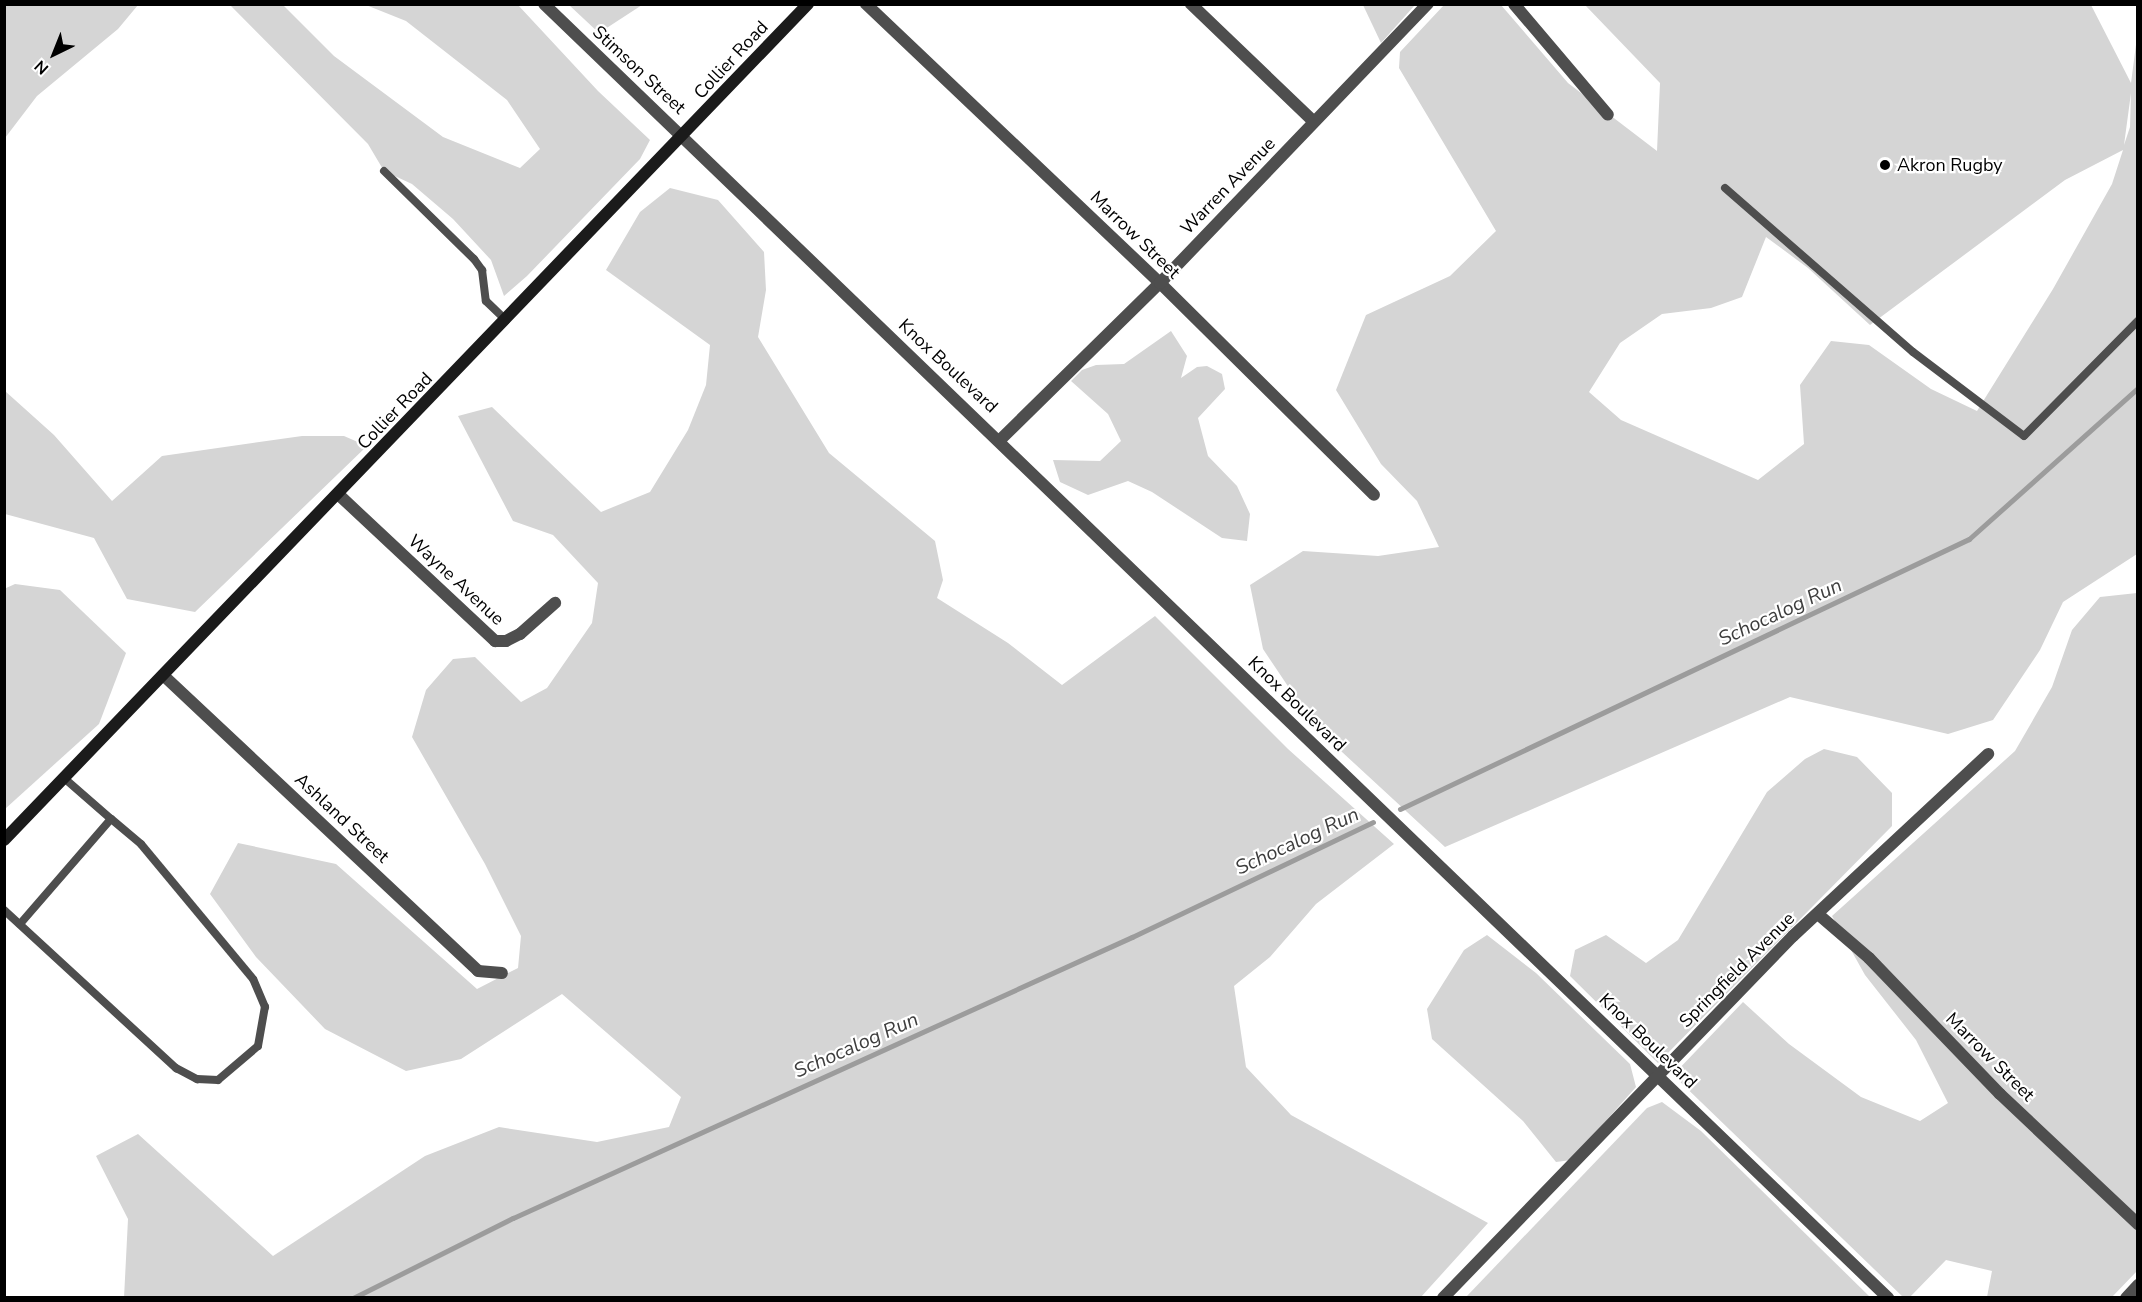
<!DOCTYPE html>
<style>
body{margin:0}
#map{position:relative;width:2142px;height:1302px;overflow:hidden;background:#fff;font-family:"Nunito Sans",sans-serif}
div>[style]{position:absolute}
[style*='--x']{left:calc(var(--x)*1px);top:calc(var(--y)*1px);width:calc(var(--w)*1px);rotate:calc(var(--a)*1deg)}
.green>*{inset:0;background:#d5d5d5}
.stream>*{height:5px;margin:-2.5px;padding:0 2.5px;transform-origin:2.5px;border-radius:2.5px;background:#9c9c9c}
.lane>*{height:8px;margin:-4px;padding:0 4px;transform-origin:4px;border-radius:4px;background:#4e4e4e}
.street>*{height:12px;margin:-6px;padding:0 6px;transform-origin:6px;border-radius:6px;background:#4e4e4e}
.secondary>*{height:12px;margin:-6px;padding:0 6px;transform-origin:6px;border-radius:6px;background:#1b1b1b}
.dots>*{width:16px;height:16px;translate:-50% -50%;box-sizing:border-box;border:3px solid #fff;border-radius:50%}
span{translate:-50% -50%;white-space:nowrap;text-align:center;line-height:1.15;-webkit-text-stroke:4.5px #fff;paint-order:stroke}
.street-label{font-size:18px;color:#000}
.poi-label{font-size:18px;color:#000}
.left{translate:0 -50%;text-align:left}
.water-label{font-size:20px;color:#3d3d3d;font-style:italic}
.frame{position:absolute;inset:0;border:6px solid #000;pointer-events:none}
.north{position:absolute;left:24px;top:24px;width:60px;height:60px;-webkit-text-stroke:4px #fff;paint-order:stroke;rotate:223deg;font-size:16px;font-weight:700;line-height:24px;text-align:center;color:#000}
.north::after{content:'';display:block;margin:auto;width:21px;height:27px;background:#000;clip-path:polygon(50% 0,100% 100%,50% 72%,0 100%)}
</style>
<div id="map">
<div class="green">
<i style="clip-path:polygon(5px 4px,138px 5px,118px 29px,37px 96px,5px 138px)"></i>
<i style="clip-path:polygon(230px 5px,283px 5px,334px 56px,443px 137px,520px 168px,540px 149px,507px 100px,406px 21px,366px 5px,518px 5px,598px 91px,650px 140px,640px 159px,527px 276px,504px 296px,491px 260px,453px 219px,412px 184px,384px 171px,368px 144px)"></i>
<i style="clip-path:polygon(569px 5px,642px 5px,599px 33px)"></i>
<i style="clip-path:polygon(1363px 5px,1415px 5px,1381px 43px)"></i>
<i style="clip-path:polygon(evenodd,1444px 5px,1501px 5px,1568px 83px,1657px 151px,1660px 83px,1585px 5px,2091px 5px,2131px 83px,2137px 37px,2137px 554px,2063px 602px,2040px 650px,1993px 720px,1948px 734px,1790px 697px,1445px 847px,1316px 728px,1263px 649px,1250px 585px,1303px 551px,1378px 556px,1439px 547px,1417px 501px,1381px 464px,1336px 390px,1366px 315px,1450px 276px,1496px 231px,1399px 68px,1400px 52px,1444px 5px,2131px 93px,2130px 127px,2124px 145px,2131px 93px,1444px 5px,2123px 150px,2112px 184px,2053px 289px,1977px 411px,1931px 389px,1869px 345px,1831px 341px,1800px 385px,1804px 444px,1758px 480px,1621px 420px,1589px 392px,1620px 343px,1662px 314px,1711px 308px,1742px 297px,1766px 237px,1808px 268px,1870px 325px,2065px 180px,2123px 150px)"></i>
<i style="clip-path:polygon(670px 188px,718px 200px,764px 252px,766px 290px,758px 337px,829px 453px,935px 541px,943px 580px,937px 598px,1008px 643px,1062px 685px,1155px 616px,1288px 749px,1394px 844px,1316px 904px,1270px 957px,1234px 986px,1246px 1067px,1291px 1115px,1488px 1223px,1421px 1297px,124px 1298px,128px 1219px,96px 1156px,138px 1134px,273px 1256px,425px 1156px,499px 1127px,597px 1142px,669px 1127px,681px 1097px,562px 994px,461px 1059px,406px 1071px,325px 1029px,256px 957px,210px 894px,238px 843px,336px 864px,477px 989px,518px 968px,521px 936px,485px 864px,412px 737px,426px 690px,453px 659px,475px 657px,521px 702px,547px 688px,592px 623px,598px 583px,553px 535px,513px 521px,458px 416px,492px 407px,601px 512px,650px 492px,688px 430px,706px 385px,710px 345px,606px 270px,640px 212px)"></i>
<i style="clip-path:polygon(1171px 331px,1187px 356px,1181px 378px,1197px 367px,1207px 366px,1222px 374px,1225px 389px,1198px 418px,1208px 456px,1237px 486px,1250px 514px,1247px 541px,1222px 538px,1152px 492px,1128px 481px,1088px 495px,1060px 482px,1053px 460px,1100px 461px,1121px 441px,1108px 414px,1071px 381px,1082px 370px,1096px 365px,1124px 364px)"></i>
<i style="clip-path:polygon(5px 391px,54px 435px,112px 501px,162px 456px,302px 436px,344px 436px,367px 446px,195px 612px,127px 599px,94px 538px,5px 514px)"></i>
<i style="clip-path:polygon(15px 584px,60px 590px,126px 653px,99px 724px,5px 809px,4px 589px)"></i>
<i style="clip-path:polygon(2137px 593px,2137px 1271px,2112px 1297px,1987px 1297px,1992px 1271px,1946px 1260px,1910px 1297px,1903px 1297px,1673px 1075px,1743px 1002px,1789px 1044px,1861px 1097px,1920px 1121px,1948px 1103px,1916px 1040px,1865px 975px,1832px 916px,2015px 751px,2052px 687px,2072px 630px,2100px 597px)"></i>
<i style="clip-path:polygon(1824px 749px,1857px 757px,1892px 793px,1892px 826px,1658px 1063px,1570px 976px,1575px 950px,1606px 935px,1646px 963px,1678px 940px,1767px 792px,1805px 759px)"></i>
<i style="clip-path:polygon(1487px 935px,1536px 973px,1630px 1064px,1636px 1087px,1571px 1160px,1556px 1162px,1523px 1121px,1432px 1039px,1427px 1009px,1464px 950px)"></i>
<i style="clip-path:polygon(1662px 1102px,1701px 1131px,1870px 1297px,1466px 1297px,1647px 1108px)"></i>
</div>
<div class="stream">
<i style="--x:1400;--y:809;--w:630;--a:-25.39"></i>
<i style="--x:1969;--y:539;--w:227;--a:-41.8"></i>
<i style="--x:353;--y:1298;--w:179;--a:-26.6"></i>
<i style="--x:513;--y:1218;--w:680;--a:-24.42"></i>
<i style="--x:1132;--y:937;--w:267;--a:-25.5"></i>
</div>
<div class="lane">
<i style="--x:384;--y:171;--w:126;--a:44.4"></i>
<i style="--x:474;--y:259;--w:14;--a:54"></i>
<i style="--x:482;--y:270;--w:31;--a:83"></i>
<i style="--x:486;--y:301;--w:28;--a:44"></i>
<i style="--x:1725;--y:188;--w:249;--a:41.1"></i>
<i style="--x:1913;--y:352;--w:139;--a:37.1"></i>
<i style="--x:2024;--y:436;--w:162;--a:-45.3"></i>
<i style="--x:4;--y:910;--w:234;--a:42.6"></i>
<i style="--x:176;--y:1068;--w:24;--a:28"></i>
<i style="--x:197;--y:1079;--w:21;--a:3"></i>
<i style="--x:218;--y:1080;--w:52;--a:-40.4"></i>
<i style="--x:258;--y:1046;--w:40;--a:-80"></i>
<i style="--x:265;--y:1007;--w:30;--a:-113"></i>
<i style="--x:253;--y:979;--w:175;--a:-129.7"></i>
<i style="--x:141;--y:844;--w:39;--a:-140"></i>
<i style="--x:20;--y:924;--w:139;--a:-49.1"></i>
<i style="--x:111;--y:819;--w:62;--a:-138.9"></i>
</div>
<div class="street">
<i style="--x:544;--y:4;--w:1866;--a:43.91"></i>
<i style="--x:866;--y:4;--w:405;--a:43.5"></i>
<i style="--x:1160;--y:283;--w:301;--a:44.7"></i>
<i style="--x:1191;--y:4;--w:170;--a:43.8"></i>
<i style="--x:1514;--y:4;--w:145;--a:49.7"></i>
<i style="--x:1000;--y:440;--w:224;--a:-44.5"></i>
<i style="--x:1160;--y:283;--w:387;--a:-46.2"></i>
<i style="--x:339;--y:495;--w:214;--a:43.1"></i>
<i style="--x:495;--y:641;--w:11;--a:0"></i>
<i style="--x:506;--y:641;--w:16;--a:-27"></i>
<i style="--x:520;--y:634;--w:47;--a:-41.5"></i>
<i style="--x:163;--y:675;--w:432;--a:43.2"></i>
<i style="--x:478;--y:971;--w:24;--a:5"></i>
<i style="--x:1819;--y:915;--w:66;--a:40.7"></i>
<i style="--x:1869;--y:958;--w:189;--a:46.1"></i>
<i style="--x:2000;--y:1094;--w:190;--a:43.3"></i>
<i style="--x:1443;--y:1298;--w:504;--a:-45.97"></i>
<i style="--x:1793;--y:936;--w:267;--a:-43"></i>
<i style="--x:2126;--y:1298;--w:18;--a:-47"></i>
</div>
<div class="secondary">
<i style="--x:4;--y:840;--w:1160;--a:-46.12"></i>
</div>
<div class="dots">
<i style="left:1885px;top:165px;background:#000"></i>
</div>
<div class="street-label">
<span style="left:731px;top:60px;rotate:-47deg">Collier Road</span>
<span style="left:639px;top:70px;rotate:43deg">Stimson Street</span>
<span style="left:1228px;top:186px;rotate:-46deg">Warren Avenue</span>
<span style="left:1135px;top:235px;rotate:44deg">Marrow Street</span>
<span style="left:948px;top:366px;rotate:43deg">Knox Boulevard</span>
<span style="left:395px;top:411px;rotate:-46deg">Collier Road</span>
<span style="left:456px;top:580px;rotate:43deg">Wayne Avenue</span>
<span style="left:1297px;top:704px;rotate:44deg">Knox Boulevard</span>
<span style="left:342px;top:818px;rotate:43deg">Ashland Street</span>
<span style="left:1737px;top:970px;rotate:-45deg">Springfield Avenue</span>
<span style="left:1648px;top:1041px;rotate:44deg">Knox Boulevard</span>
<span style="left:1990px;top:1057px;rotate:45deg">Marrow Street</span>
</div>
<div class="poi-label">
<span class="left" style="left:1897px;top:165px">Akron Rugby</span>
</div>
<div class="water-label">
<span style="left:1780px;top:612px;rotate:-25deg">Schocalog Run</span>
<span style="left:1297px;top:841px;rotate:-25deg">Schocalog Run</span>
<span style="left:856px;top:1045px;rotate:-24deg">Schocalog Run</span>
</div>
<div class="frame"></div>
<div class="north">N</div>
</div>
